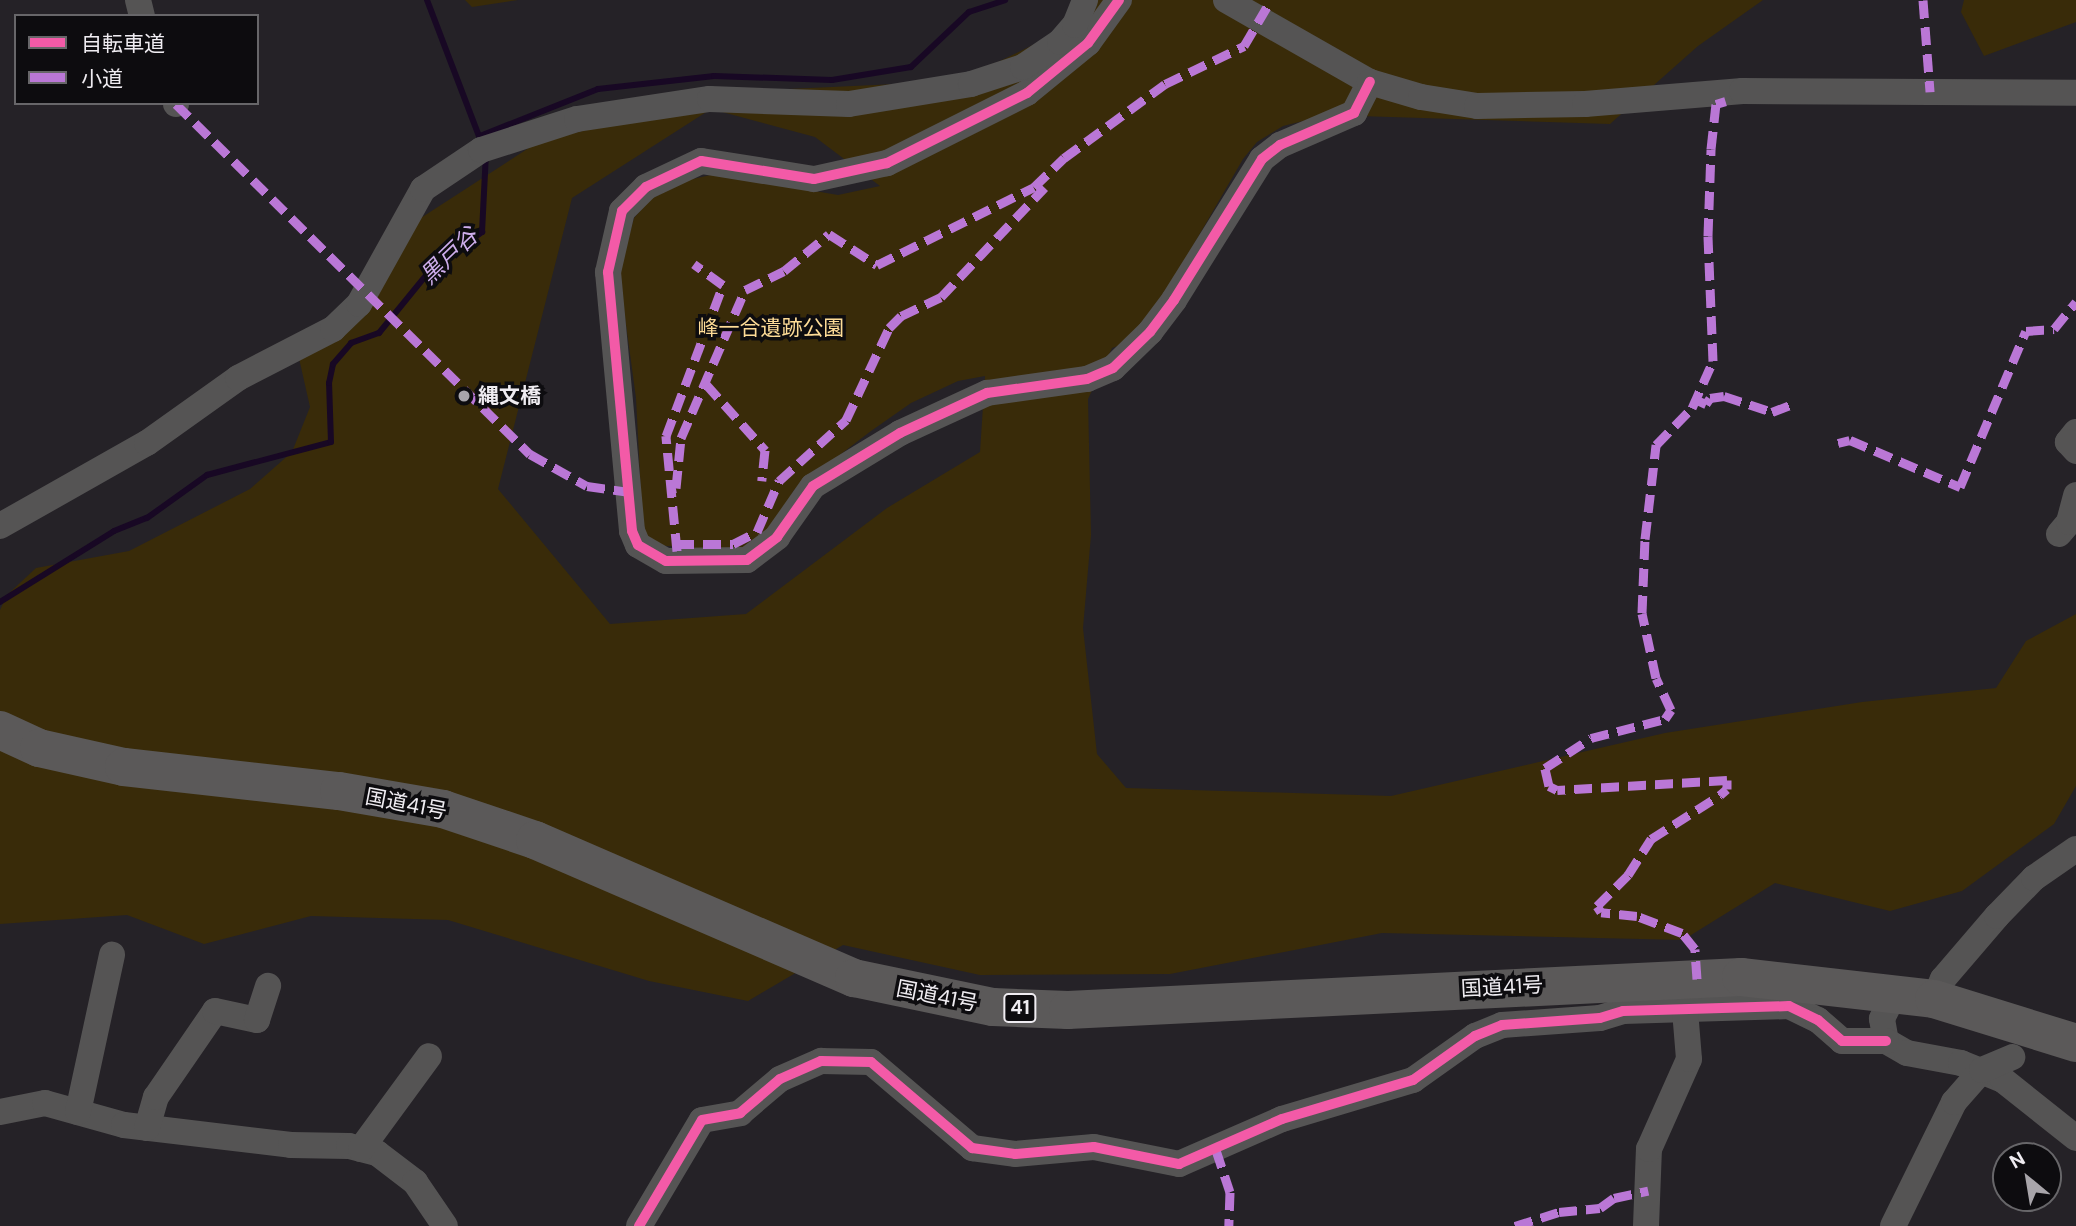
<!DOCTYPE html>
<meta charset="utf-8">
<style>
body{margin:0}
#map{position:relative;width:2076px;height:1226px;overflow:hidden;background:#252227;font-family:"DM Sans","Noto Sans JP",sans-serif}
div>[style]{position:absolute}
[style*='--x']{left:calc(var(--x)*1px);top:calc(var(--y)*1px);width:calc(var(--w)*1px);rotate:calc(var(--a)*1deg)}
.green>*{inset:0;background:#392b09}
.stream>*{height:6px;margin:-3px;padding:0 3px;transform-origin:3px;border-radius:3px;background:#180824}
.minor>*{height:26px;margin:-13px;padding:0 13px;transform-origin:13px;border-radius:13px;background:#555454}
.highway>*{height:38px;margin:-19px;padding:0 19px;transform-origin:19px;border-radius:19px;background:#5b5959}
.quiet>*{height:9px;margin-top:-4.5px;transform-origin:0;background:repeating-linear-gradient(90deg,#ba77d6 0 18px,transparent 0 27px)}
.cycleway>*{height:10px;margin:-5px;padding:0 5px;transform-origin:5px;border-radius:5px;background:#f35aa7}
.dots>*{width:19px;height:19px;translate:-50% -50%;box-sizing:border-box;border:4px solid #0d0c0f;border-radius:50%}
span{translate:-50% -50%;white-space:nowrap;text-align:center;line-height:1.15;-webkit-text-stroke:7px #0d0c0f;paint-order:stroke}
.shield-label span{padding:2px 5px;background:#0d0c0f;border:2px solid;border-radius:5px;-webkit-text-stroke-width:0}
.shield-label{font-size:19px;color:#efecf1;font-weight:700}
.park-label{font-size:21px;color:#fedc97}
.poi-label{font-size:21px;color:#efecf1;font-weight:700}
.left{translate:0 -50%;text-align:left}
.street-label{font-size:21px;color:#efecf1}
.water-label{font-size:23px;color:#cfaeed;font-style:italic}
.legend{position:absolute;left:14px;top:14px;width:245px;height:91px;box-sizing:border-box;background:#0d0c0f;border:2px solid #676669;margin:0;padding:9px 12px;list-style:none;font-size:21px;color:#efecf1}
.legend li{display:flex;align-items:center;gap:14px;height:35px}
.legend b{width:35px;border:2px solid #676669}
.north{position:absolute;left:1992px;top:1142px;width:70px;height:70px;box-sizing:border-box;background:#0d0c0f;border:2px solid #676669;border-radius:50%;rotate:330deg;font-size:19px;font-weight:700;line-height:28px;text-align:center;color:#efecf1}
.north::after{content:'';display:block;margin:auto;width:24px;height:32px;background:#a8a5aa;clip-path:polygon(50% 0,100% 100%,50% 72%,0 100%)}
</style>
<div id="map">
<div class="green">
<i style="clip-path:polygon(465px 0,518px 0,472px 7px)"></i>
<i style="clip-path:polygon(evenodd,1087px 0,1763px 0,1698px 46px,1610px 124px,1327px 115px,1283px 126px,1257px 142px,1243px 159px,1157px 308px,1123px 344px,1112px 348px,1088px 399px,1091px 535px,1083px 628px,1097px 754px,1126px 788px,1391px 796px,1665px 733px,1862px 702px,1996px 688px,2026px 641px,2076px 614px,2076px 786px,2054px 824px,1962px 891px,1890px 911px,1775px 883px,1683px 940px,1382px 933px,1170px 974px,980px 975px,843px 945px,748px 1001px,649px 981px,448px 920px,311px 916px,204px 944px,127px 915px,0 924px,0 610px,7px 595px,36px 568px,129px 551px,250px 489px,292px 452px,310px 407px,296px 345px,336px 318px,410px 225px,538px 142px,743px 91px,939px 82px,998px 62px,1053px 35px,1087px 0,711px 109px,815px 137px,880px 186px,838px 195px,715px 174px,684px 181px,651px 199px,634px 218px,619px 273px,636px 398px,643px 533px,656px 545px,737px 552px,769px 533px,794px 490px,871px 431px,911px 403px,958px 381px,985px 376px,980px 452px,887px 508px,746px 614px,610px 624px,498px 489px,572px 198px,711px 109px)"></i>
<i style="clip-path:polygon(1964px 0,2076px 0,2076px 22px,1984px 56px,1961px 12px)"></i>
</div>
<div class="stream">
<i style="--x:427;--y:0;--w:154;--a:69.1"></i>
<i style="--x:480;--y:136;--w:127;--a:-21.7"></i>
<i style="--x:598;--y:89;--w:117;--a:-6.4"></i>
<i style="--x:714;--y:76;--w:118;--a:1.9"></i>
<i style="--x:832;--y:80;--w:80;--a:-9.3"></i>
<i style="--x:911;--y:67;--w:80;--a:-43.5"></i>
<i style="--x:969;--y:12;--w:38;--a:-18"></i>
<i style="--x:0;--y:602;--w:134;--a:-31.9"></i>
<i style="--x:114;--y:531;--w:35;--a:-22"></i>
<i style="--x:147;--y:518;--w:74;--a:-35.6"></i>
<i style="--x:207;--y:475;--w:128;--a:-14.9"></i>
<i style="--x:331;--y:442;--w:59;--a:-91.9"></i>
<i style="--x:329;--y:383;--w:19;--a:-78"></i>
<i style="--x:333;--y:364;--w:28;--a:-49"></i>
<i style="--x:351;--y:343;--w:30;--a:-20"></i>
<i style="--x:379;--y:333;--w:84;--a:-50.8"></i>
<i style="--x:432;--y:268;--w:62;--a:-35.8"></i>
<i style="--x:482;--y:232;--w:78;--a:-87.1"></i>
</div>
<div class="minor">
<i style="--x:138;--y:0;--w:16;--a:76"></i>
<i style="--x:1119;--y:0;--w:53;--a:125.8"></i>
<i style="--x:1088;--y:43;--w:79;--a:140.7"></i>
<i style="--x:1027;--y:93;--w:157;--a:153.4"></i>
<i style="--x:887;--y:163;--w:75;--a:167.6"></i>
<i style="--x:814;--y:179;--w:114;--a:-170.9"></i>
<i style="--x:701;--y:161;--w:61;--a:154.7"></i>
<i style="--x:646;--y:187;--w:34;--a:135"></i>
<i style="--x:622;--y:211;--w:63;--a:102.9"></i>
<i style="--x:608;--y:272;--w:260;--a:84.7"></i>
<i style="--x:632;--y:531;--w:15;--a:67"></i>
<i style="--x:638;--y:545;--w:32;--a:30"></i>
<i style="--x:666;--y:561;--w:81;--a:-0.7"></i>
<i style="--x:747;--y:560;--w:38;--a:-37"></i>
<i style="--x:777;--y:537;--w:62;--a:-54.8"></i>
<i style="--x:813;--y:486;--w:102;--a:-31.3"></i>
<i style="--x:900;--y:433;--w:96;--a:-24.7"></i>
<i style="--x:987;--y:393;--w:101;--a:-8"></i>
<i style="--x:1087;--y:379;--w:28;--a:-23"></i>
<i style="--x:1113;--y:368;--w:52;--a:-44.2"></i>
<i style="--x:1150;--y:332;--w:40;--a:-53"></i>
<i style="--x:1174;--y:300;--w:166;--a:-58"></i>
<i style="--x:1262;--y:159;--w:23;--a:-38"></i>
<i style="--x:1280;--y:145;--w:81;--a:-23.4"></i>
<i style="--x:1354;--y:113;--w:35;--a:-63"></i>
<i style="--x:1226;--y:0;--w:166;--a:29.7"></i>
<i style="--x:1370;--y:82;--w:53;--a:16.4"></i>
<i style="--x:1421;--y:97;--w:57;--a:9.1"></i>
<i style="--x:1477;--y:106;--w:108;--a:-1.1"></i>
<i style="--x:1585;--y:104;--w:158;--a:-4.7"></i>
<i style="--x:1742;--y:91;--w:334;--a:0.3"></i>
<i style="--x:176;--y:103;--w:1;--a:90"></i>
<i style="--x:2076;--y:432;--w:13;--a:129"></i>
<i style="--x:2068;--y:442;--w:12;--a:48"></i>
<i style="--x:0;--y:526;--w:169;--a:-29.5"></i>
<i style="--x:147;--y:443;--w:112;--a:-35.5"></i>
<i style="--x:238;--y:378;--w:107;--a:-27.3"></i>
<i style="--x:333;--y:329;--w:36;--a:-44"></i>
<i style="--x:359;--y:304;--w:132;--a:-60.9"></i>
<i style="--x:423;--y:189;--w:70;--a:-33.9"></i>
<i style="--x:481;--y:150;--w:101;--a:-17.9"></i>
<i style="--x:577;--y:119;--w:134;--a:-8.6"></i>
<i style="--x:710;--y:99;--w:139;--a:2.1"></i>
<i style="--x:849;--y:104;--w:124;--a:-9.3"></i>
<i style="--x:971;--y:84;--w:55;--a:-18.1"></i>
<i style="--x:1023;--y:67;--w:45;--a:-34"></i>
<i style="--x:1060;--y:42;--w:23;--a:-49"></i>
<i style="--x:1075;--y:25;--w:27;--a:-68"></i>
<i style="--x:2059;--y:534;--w:16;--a:-50"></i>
<i style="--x:2069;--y:522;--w:28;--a:-75"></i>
<i style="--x:1896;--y:991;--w:31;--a:117"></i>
<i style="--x:1882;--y:1019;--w:22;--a:80"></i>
<i style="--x:1886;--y:1041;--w:24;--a:30"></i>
<i style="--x:1907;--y:1053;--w:55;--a:10.5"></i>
<i style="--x:1961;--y:1063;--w:45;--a:22"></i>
<i style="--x:2003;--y:1080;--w:93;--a:38.5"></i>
<i style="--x:1934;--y:999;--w:22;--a:-66"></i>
<i style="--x:1943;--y:979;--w:83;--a:-49.4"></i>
<i style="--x:1997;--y:916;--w:53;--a:-45.8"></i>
<i style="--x:2034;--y:878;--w:51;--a:-34.6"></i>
<i style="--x:0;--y:1112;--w:46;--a:-11.3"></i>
<i style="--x:45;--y:1103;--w:82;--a:15.6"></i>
<i style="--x:124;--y:1125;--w:168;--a:6.8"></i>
<i style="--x:291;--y:1145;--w:58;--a:1"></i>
<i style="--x:349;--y:1146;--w:29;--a:14"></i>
<i style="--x:377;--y:1153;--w:48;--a:37.3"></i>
<i style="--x:415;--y:1182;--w:53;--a:55.7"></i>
<i style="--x:78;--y:1112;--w:161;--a:-77.8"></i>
<i style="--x:147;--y:1128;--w:32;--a:-74"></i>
<i style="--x:156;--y:1097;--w:104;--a:-55.5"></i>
<i style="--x:215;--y:1011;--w:43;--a:12.1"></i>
<i style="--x:257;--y:1020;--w:36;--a:-72"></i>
<i style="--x:361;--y:1149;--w:115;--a:-53.8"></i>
<i style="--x:639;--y:1226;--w:123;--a:-59.3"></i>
<i style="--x:702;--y:1120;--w:39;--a:-10"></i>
<i style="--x:740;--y:1113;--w:52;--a:-40.4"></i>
<i style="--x:780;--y:1079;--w:45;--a:-23.7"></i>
<i style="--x:821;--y:1061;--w:50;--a:1.1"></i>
<i style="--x:871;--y:1062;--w:133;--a:40.4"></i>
<i style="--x:972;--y:1148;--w:43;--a:7.9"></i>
<i style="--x:1015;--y:1154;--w:79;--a:-5.1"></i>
<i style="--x:1094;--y:1147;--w:87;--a:11.3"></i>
<i style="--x:1179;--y:1164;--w:112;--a:-23.6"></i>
<i style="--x:1282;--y:1119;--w:137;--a:-16.6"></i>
<i style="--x:1413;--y:1080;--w:76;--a:-35.4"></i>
<i style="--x:1475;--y:1036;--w:29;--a:-22"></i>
<i style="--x:1502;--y:1025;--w:98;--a:-4.1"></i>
<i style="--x:1600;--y:1018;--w:24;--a:-17"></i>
<i style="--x:1623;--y:1011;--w:166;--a:-1.7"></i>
<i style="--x:1789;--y:1006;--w:32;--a:26"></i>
<i style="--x:1818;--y:1020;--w:32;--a:41"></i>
<i style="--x:1842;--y:1041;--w:44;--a:0"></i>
<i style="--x:1646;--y:1226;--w:77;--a:-87.8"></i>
<i style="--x:1649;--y:1149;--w:98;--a:-66"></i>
<i style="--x:1689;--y:1059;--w:49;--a:-94.7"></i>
<i style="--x:1893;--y:1226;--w:138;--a:-63.8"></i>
<i style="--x:1954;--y:1102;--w:43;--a:-48.8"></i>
<i style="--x:1982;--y:1070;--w:33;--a:-23"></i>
</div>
<div class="highway">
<i style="--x:0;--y:730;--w:43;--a:24.8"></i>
<i style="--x:39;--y:748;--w:87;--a:12.6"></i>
<i style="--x:124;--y:767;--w:216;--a:6.4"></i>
<i style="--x:339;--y:791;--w:106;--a:9.8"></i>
<i style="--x:443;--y:809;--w:97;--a:18.6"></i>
<i style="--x:535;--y:840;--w:348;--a:23.4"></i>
<i style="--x:854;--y:978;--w:142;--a:11.8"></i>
<i style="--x:993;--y:1007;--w:75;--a:2.3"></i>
<i style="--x:1068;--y:1010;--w:674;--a:-2.81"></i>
<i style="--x:1741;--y:977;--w:194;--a:6.5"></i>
<i style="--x:1934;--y:999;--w:149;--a:17.2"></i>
</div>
<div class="quiet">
<i style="--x:1923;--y:0;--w:92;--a:85.6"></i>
<i style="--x:176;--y:104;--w:498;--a:44.7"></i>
<i style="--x:530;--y:454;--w:65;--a:29.3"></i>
<i style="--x:587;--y:486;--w:42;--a:8.1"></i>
<i style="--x:706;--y:384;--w:89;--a:48.2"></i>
<i style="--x:765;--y:450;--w:31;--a:96"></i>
<i style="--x:1697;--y:400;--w:10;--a:24"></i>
<i style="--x:1706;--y:404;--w:7;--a:-56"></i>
<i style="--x:1710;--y:398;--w:14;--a:-8"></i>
<i style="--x:1724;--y:396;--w:51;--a:18.4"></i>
<i style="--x:1772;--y:412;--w:25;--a:-21"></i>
<i style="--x:1838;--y:443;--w:12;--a:-14"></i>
<i style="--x:1850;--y:440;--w:120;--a:23.1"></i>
<i style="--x:1960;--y:487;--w:169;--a:-67.1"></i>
<i style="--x:2026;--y:331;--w:28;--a:-4"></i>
<i style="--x:2054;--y:329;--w:35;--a:-51"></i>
<i style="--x:671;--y:489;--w:5;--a:-11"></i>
<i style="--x:676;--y:488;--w:50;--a:-84.3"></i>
<i style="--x:681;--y:438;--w:161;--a:-66.6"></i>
<i style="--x:745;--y:290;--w:43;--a:-26"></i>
<i style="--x:784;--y:271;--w:58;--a:-39.4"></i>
<i style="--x:829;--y:234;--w:57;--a:32.9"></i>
<i style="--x:877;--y:265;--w:175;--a:-26.4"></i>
<i style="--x:1034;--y:187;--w:42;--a:-44"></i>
<i style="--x:1064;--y:158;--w:125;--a:-36.2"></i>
<i style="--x:1165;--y:84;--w:88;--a:-25.7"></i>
<i style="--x:1244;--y:46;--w:53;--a:-59.6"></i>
<i style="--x:676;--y:544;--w:57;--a:0"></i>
<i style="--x:733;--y:544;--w:27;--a:-27"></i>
<i style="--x:757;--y:532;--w:56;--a:-66.7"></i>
<i style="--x:779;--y:481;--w:91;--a:-42.3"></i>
<i style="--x:846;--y:420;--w:102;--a:-64.9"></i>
<i style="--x:889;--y:328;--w:17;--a:-45"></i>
<i style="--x:901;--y:316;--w:44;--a:-25.4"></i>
<i style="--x:941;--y:297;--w:151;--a:-46.6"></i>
<i style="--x:677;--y:551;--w:116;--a:-95.5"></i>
<i style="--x:666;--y:436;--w:161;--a:-69.3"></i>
<i style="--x:723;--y:285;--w:36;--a:-144"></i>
<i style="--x:1697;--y:979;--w:30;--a:-94"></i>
<i style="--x:1695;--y:949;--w:21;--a:-129"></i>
<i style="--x:1682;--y:933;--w:48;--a:-159.3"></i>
<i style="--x:1637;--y:916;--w:36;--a:-174"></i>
<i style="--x:1601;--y:912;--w:7;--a:-124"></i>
<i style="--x:1597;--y:906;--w:44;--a:-45"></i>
<i style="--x:1628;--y:875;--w:43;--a:-57.4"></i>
<i style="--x:1651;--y:839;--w:82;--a:-32.5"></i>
<i style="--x:1720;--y:795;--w:9;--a:-41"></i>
<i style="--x:1727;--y:789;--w:9;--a:-90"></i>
<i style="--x:1727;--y:780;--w:170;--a:176.6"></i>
<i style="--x:1557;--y:790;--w:9;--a:-153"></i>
<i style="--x:1549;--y:786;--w:18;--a:-103"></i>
<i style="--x:1545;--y:768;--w:55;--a:-33.1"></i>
<i style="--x:1591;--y:738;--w:76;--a:-14.4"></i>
<i style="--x:1665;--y:719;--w:11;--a:-56"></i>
<i style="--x:1671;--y:710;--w:35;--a:-115"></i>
<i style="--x:1656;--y:678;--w:66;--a:-102.2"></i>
<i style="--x:1642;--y:613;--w:74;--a:-87.7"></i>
<i style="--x:1645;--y:539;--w:95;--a:-83.3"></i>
<i style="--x:1656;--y:445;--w:52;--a:-45.8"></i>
<i style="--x:1692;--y:408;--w:51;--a:-65.9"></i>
<i style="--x:1713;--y:361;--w:125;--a:-92.3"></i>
<i style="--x:1708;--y:236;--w:87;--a:-88"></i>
<i style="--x:1711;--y:149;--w:45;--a:-83.7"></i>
<i style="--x:1716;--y:104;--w:10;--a:-17"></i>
<i style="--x:1216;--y:1150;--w:44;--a:71.6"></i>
<i style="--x:1230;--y:1192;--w:34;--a:92"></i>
<i style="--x:1515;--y:1226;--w:46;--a:-17.7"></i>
<i style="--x:1559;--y:1212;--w:41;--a:-5.6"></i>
<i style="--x:1600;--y:1208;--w:17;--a:-36"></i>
<i style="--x:1614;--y:1198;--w:35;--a:-12"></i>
</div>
<div class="cycleway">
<i style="--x:1119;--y:0;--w:53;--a:125.8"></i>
<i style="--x:1088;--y:43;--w:79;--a:140.7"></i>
<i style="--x:1027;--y:93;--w:157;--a:153.4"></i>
<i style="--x:887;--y:163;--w:75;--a:167.6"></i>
<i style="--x:814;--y:179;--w:114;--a:-170.9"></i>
<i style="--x:701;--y:161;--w:61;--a:154.7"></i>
<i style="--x:646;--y:187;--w:34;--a:135"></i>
<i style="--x:622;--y:211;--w:63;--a:102.9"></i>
<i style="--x:608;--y:272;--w:260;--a:84.7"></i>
<i style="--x:632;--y:531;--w:15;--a:67"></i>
<i style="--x:638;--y:545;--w:32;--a:30"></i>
<i style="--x:666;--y:561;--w:81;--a:-0.7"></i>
<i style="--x:747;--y:560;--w:38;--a:-37"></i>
<i style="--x:777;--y:537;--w:62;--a:-54.8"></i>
<i style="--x:813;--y:486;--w:102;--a:-31.3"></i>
<i style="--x:900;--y:433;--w:96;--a:-24.7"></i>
<i style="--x:987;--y:393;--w:101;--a:-8"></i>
<i style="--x:1087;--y:379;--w:28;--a:-23"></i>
<i style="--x:1113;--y:368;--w:52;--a:-44.2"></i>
<i style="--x:1150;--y:332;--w:40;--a:-53"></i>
<i style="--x:1174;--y:300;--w:166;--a:-58"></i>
<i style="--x:1262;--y:159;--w:23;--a:-38"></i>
<i style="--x:1280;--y:145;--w:81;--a:-23.4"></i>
<i style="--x:1354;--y:113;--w:35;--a:-63"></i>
<i style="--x:639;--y:1226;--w:123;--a:-59.3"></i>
<i style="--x:702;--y:1120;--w:39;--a:-10"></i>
<i style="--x:740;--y:1113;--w:52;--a:-40.4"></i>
<i style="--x:780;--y:1079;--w:45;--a:-23.7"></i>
<i style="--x:821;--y:1061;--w:50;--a:1.1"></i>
<i style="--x:871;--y:1062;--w:133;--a:40.4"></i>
<i style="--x:972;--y:1148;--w:43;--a:7.9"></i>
<i style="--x:1015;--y:1154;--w:79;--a:-5.1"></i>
<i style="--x:1094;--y:1147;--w:87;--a:11.3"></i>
<i style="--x:1179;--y:1164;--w:112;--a:-23.6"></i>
<i style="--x:1282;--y:1119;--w:137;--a:-16.6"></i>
<i style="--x:1413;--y:1080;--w:76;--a:-35.4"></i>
<i style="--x:1475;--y:1036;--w:29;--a:-22"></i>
<i style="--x:1502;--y:1025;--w:98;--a:-4.1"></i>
<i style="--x:1600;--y:1018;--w:24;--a:-17"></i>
<i style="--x:1623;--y:1011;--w:166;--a:-1.7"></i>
<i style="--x:1789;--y:1006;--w:32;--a:26"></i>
<i style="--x:1818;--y:1020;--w:32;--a:41"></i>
<i style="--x:1842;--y:1041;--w:44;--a:0"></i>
</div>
<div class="dots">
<i style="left:464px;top:396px;background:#a8a5aa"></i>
</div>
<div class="shield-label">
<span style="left:1020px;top:1008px">41</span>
</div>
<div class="park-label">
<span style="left:771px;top:328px">峰一合遺跡公園</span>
</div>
<div class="poi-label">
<span class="left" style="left:478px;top:396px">縄文橋</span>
</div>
<div class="street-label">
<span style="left:406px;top:804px;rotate:11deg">国道41号</span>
<span style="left:1502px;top:987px;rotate:-3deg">国道41号</span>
<span style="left:937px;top:996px;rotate:11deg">国道41号</span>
</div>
<div class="water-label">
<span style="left:449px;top:256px;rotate:-44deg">黒戸谷</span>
</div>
<ul class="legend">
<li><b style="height:9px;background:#f35aa7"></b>自転車道</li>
<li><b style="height:9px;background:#ba77d6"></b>小道</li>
</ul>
<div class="north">N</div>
</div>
